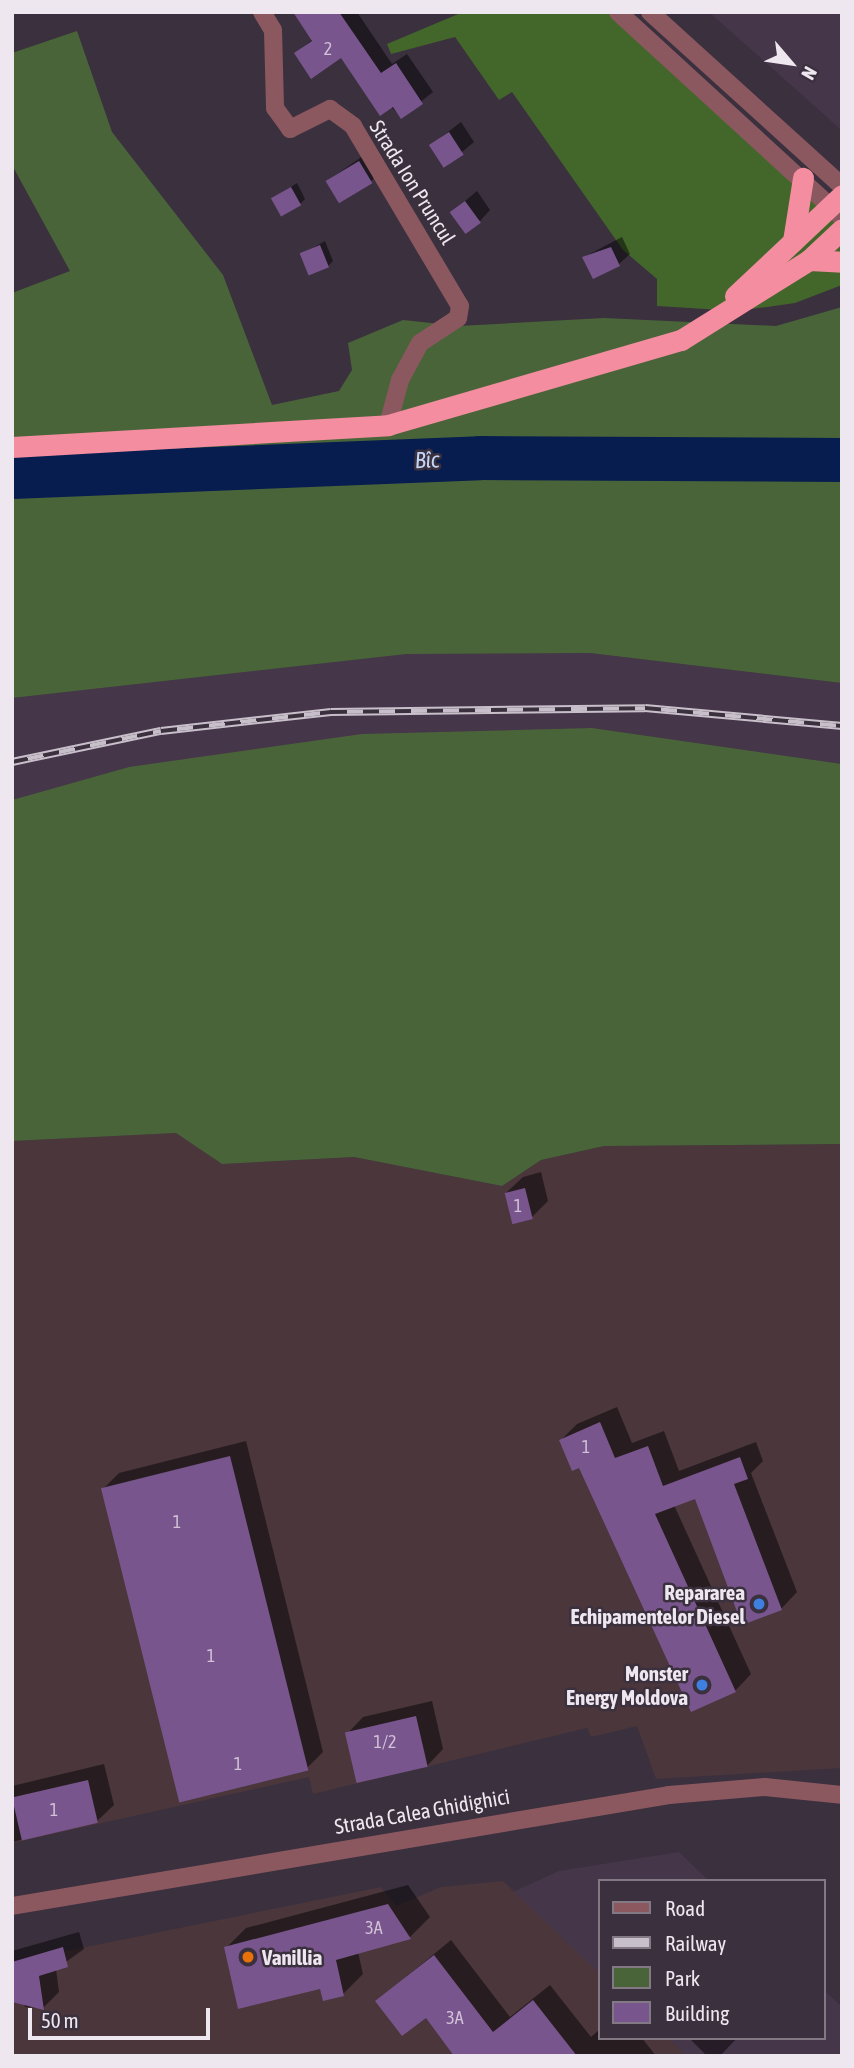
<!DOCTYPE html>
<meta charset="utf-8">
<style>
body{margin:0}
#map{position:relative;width:854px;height:2068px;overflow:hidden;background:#3b303e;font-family:"Asap Condensed",sans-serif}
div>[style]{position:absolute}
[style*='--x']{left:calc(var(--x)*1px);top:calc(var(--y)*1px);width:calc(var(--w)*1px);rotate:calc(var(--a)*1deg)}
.built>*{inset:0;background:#46364a}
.industrial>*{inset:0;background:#4a363b}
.green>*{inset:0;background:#4a643a}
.forest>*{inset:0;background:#43662b}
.shadow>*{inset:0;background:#0007}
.river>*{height:44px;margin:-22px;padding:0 22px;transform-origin:22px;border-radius:22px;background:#081d4f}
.building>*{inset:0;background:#79558d;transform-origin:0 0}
.minor>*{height:18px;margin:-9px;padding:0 9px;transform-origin:9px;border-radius:9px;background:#8c5860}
.highway>*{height:21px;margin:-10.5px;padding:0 10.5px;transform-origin:10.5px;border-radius:10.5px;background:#f38d9f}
.rail>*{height:8px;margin-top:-4px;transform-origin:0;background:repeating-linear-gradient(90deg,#3b303e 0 16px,#c7bfc9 0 32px);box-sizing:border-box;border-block:2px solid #c7bfc9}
.dots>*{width:19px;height:19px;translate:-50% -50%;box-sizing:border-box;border:4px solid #3b303e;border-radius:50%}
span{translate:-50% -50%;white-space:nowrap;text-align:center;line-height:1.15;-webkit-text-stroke:5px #3b303e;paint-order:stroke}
.number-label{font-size:18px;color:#d1c2d7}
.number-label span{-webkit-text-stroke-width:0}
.street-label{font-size:21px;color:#eee7f0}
.poi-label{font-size:21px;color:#eee7f0;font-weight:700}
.right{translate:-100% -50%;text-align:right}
.left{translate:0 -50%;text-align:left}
.water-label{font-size:23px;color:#c3d5f6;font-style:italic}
.frame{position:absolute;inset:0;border:14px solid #eee7f0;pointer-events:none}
.legend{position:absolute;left:598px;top:1879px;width:228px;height:161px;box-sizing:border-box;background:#3b303e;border:2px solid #837985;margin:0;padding:9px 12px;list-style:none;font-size:21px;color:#eee7f0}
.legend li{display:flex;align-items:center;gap:14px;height:35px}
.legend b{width:35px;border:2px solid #837985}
.north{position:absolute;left:756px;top:28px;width:70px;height:70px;-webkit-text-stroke:5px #3b303e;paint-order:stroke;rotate:119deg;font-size:19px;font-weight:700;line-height:28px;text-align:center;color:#eee7f0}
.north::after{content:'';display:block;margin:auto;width:24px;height:32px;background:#eee7f0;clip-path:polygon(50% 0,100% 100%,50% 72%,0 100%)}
.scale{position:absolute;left:28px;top:2008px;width:182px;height:32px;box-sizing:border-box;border:4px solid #eee7f0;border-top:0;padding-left:9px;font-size:21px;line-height:24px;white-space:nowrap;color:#eee7f0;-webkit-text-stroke:5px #3b303e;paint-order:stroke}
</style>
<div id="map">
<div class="built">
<i style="clip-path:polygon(709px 12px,842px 12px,842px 131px,819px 110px)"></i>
<i style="clip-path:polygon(590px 653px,842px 683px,842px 764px,592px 728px,129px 767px,12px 800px,12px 698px,407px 654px)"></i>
<i style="clip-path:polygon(679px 1852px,709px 1881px,600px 1881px,600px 1974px,513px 1892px,559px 1871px)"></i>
<i style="clip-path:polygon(824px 1990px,842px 2007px,842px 2056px,687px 2056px,668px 2038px,824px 2038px)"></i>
</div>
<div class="industrial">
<i style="clip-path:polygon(176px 1133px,222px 1164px,354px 1157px,502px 1186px,541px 1160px,604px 1146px,842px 1144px,842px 1768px,656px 1779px,637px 1726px,591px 1737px,587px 1728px,313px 1794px,309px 1777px,12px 1843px,12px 1141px)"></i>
<i style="clip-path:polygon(503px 1881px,600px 1974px,600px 2038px,668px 2038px,687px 2056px,12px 2056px,12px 1962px,381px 1887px,396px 1906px,441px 1887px)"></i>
</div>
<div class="green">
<i style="clip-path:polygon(77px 31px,112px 132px,223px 275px,272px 405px,339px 391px,352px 370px,348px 343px,403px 320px,459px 326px,604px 318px,776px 326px,842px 307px,842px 683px,590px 653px,407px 654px,12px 698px,12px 293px,70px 271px,12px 165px,12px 53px)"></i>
<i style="clip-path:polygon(592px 728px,842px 764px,842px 1144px,604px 1146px,541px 1160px,502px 1186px,354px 1157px,222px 1164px,176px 1133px,12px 1141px,12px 800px,129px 767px,362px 734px)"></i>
</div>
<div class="forest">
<i style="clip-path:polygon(463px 12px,607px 12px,842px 222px,842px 285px,795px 303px,738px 311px,657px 306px,657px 279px,623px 250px,512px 92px,499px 100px,455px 37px,391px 54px,387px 44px)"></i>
</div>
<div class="shadow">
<i style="clip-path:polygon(295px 12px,357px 12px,392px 64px,407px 54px,433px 92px,401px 117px,342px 56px,296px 53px,313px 39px)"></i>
<i style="clip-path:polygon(461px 122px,474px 142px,445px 166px,431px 145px)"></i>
<i style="clip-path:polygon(370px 151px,382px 171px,371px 181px,327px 181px)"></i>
<i style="clip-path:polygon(297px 183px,305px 199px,300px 204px,273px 199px)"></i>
<i style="clip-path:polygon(477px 191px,490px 210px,480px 221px,452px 212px)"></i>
<i style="clip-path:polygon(622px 237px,630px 254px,619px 264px,584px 257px)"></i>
<i style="clip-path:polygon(325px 241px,333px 261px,328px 266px,302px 254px)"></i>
<i style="clip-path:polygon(541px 1172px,548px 1201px,532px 1217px,506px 1193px,523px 1177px)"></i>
<i style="clip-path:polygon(617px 1407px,632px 1443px,664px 1431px,679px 1471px,756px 1442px,763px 1461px,751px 1473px,797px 1592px,781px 1609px,696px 1496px,674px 1505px,751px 1674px,735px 1691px,561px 1440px,577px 1424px)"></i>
<i style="clip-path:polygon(246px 1441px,323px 1752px,307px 1768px,103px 1489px,119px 1473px)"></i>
<i style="clip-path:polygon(842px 1625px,842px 1649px,841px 1649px,840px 1627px)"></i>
<i style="clip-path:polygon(432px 1701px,443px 1749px,427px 1766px,347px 1734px,363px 1717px)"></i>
<i style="clip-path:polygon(104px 1764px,114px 1805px,97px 1821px,12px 1842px,12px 1786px)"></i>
<i style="clip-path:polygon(408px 1885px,430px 1917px,410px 1937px,358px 1952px,363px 1974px,343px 1994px,226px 1948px,246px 1928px)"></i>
<i style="clip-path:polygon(79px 1932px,84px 1949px,56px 1969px,59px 1992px,43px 2008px,25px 2007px,22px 1997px,12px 2000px,12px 1951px)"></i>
<i style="clip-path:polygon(451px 1940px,510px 2017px,550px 1985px,591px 2037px,600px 2029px,600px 2038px,642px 2038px,656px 2056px,456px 2056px,426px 2015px,377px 2001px)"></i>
<i style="clip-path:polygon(689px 2038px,737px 2038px,720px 2056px,707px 2056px)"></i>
</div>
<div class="river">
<i style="--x:12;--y:477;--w:468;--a:-2.3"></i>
<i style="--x:480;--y:458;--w:362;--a:0.3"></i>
</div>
<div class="building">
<i style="clip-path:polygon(293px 12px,339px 12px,381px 73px,396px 63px,423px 104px,401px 119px,393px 107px,380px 116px,341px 58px,311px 79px,294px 53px,312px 41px)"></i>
<i style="left:449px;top:132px;width:27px;height:24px;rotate:57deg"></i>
<i style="left:359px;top:161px;width:26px;height:39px;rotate:59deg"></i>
<i style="left:291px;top:187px;width:21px;height:23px;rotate:61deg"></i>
<i style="left:465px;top:201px;width:27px;height:19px;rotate:54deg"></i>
<i style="left:320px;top:245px;width:24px;height:22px;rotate:68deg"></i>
<i style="clip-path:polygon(611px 247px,620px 266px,593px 279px,582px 257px)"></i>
<i style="left:525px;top:1188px;width:32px;height:21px;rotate:76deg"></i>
<i style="clip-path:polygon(600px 1422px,615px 1458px,648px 1446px,663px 1486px,740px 1457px,748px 1479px,734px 1484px,782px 1610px,742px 1625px,695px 1499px,655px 1514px,736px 1692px,691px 1712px,579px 1468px,572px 1471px,559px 1440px)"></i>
<i style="left:230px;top:1456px;width:324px;height:133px;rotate:76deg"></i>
<i style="left:416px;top:1716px;width:52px;height:73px;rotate:77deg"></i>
<i style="left:88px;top:1780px;width:44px;height:78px;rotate:77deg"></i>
<i style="clip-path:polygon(388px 1904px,411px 1939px,336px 1960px,344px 1996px,323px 2001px,320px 1989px,238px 2009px,224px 1947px)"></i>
<i style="clip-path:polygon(63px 1947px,68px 1967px,39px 1976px,44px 2010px,12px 2002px,12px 1962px)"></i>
<i style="clip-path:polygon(434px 1955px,493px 2032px,533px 2000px,577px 2056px,454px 2056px,426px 2018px,402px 2036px,375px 2001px)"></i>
</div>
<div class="minor">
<i style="--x:262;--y:12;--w:21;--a:59"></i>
<i style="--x:273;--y:30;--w:78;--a:88.5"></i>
<i style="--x:275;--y:108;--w:26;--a:54"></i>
<i style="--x:290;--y:129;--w:45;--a:-26.6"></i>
<i style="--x:330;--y:109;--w:29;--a:36"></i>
<i style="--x:353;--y:126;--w:209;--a:59.3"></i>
<i style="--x:460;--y:306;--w:12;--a:99"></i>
<i style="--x:458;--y:318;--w:45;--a:146.7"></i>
<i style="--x:420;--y:343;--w:42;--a:118.4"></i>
<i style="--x:400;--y:380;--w:47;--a:104.9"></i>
<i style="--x:618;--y:12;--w:304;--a:42.5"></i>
<i style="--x:650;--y:12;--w:259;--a:42.2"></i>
<i style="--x:12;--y:1906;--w:666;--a:-9.59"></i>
<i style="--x:669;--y:1795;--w:96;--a:-4.8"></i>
<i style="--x:765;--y:1787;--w:77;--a:5.9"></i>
</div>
<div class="highway">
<i style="--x:793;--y:241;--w:64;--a:-81"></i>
<i style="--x:809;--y:260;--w:33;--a:3"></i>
<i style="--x:735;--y:296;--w:147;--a:-43.3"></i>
<i style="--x:12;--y:447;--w:377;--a:-3.3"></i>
<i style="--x:388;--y:425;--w:305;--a:-16.2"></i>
<i style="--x:681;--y:340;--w:151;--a:-32"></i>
<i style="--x:809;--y:260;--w:45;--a:-43.2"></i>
</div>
<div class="rail">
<i style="--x:12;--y:762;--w:152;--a:-11.8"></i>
<i style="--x:161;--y:731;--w:171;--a:-6.4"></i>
<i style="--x:331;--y:712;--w:314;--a:-0.7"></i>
<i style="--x:645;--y:708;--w:198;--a:5.2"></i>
</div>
<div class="dots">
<i style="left:759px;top:1604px;background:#3f7fe0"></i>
<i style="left:702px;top:1685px;background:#3f7fe0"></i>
<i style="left:248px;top:1957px;background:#e8710a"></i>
</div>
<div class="number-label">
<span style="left:328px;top:49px">2</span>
<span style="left:518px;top:1206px">1</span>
<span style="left:586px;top:1447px">1</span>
<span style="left:177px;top:1522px">1</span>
<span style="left:211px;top:1656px">1</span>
<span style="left:385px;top:1742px">1/2</span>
<span style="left:238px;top:1764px">1</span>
<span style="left:54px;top:1810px">1</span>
<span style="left:374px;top:1928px">3A</span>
<span style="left:455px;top:2018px">3A</span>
</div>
<div class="street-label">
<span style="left:413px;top:182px;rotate:58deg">Strada Ion Pruncul</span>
<span style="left:422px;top:1811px;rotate:-10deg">Strada Calea Ghidighici</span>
</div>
<div class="poi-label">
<span class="right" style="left:745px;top:1604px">Repararea<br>Echipamentelor Diesel</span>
<span class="right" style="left:688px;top:1685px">Monster<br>Energy Moldova</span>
<span class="left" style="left:262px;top:1957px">Vanillia</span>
</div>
<div class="water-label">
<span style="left:427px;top:460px;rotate:-2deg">Bîc</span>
</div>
<div class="frame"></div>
<ul class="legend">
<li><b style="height:9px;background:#8c5860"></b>Road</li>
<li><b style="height:9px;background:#c7bfc9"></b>Railway</li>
<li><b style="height:19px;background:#4a643a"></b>Park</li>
<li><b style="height:19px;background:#79558d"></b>Building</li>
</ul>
<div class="north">N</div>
<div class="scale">50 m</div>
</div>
